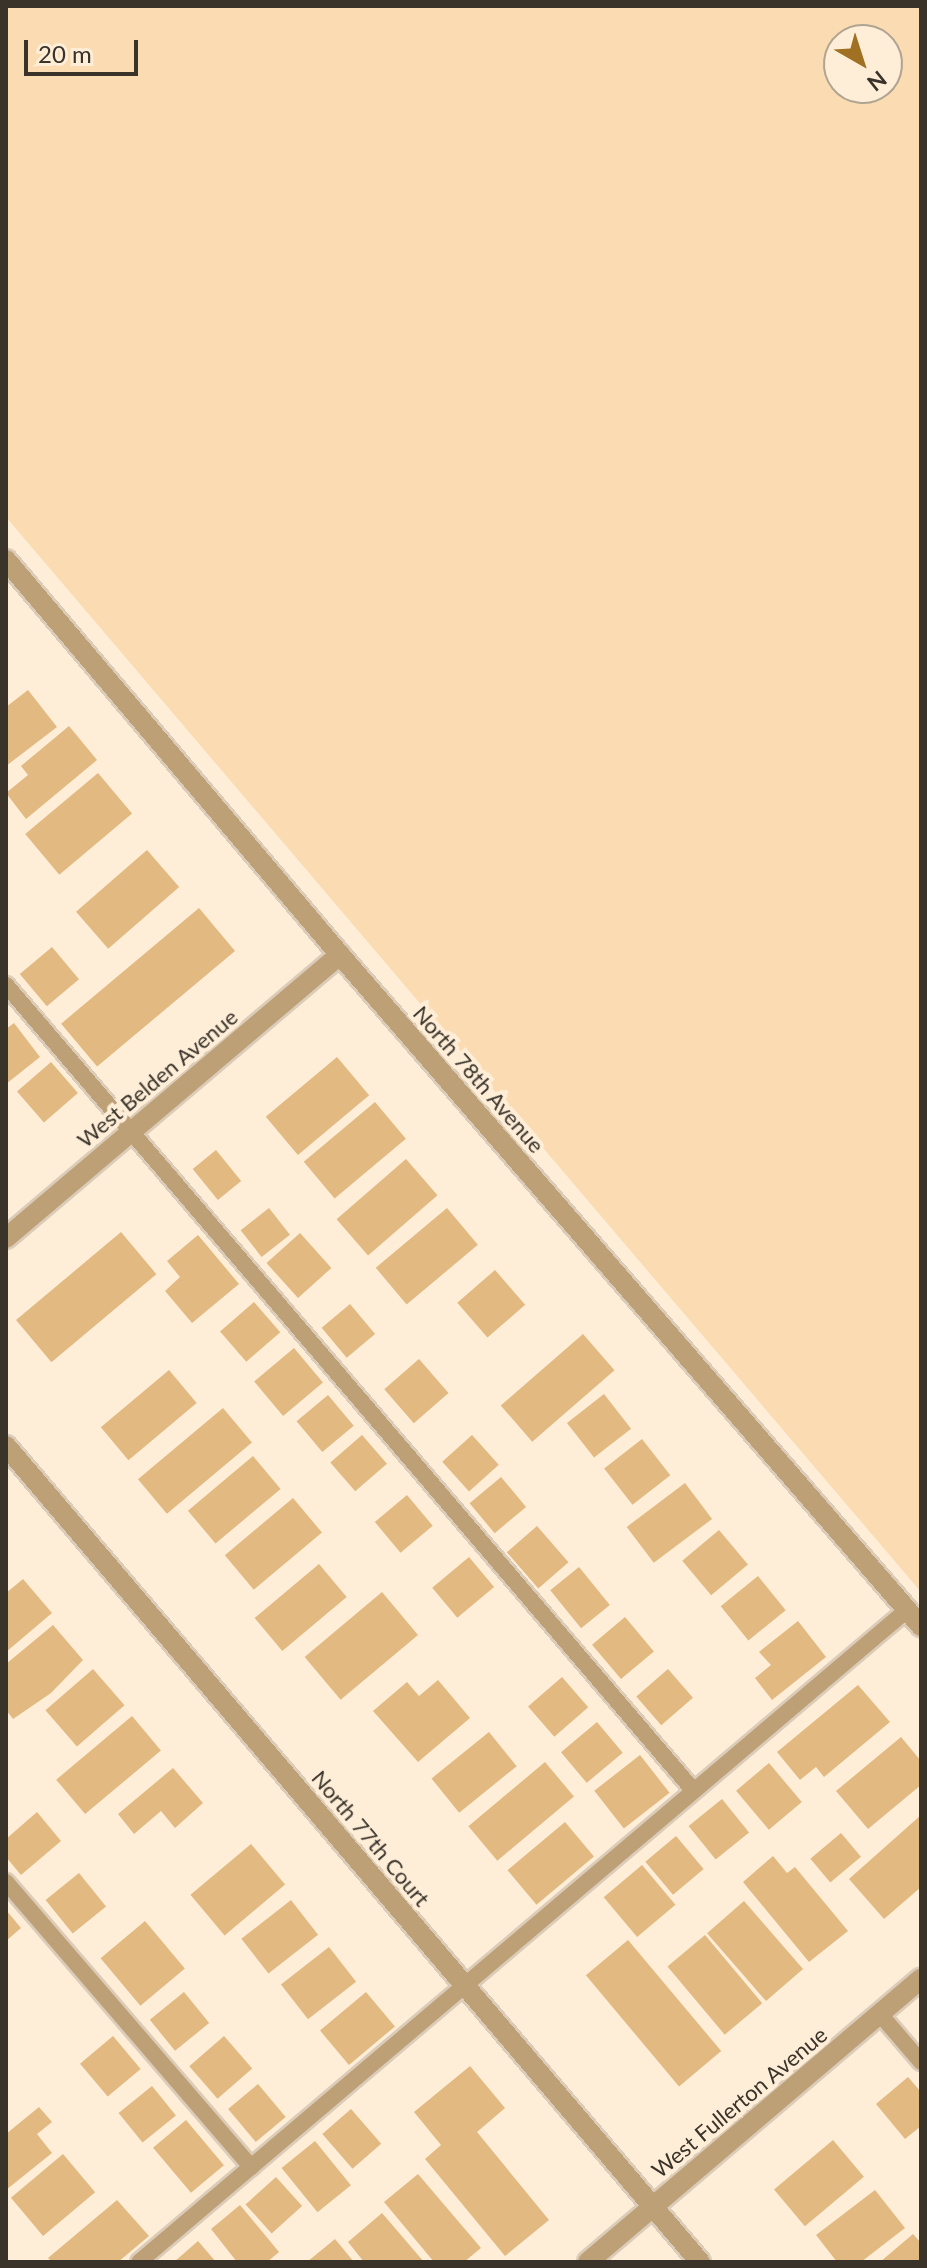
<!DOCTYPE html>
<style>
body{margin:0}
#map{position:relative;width:927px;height:2268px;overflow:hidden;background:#feeed8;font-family:Lato,sans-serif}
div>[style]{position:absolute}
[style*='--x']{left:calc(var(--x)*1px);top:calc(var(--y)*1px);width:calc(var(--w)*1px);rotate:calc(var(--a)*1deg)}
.green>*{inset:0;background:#fadbb2}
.building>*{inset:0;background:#e2b981;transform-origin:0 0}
.roads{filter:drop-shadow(2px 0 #dbccb9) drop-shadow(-2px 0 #dbccb9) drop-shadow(0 2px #dbccb9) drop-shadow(0 -2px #dbccb9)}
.service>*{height:16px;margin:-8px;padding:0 8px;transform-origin:8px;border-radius:8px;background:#bea077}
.minor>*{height:20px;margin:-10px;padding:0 10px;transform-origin:10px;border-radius:10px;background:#bea077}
.tertiary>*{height:20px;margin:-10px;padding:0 10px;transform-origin:10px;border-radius:10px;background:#bea077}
span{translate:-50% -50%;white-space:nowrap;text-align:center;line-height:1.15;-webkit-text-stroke:8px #feeed8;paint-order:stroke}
.street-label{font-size:22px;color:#39332a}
.frame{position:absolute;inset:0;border:8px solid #39332a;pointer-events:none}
.north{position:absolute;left:823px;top:24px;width:80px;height:80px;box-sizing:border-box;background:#feeed8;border:2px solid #afa392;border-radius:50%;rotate:141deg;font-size:22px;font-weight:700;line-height:32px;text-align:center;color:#39332a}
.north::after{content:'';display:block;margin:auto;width:28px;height:36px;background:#a07023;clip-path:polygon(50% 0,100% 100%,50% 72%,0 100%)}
.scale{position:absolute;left:24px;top:40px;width:114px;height:36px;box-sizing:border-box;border:4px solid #39332a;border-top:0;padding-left:10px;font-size:24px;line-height:28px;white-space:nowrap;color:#39332a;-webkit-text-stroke:6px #feeed8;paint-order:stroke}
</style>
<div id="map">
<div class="green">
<i style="clip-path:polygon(evenodd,6px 6px,921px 6px,921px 1592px,6px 517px,6px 6px,839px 40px,887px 40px,887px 88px,839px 88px,839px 40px)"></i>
</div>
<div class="building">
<i style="clip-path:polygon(28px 690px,57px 727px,6px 766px,6px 707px)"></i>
<i style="clip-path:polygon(69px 726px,97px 760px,26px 819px,6px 793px,28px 775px,21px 766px)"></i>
<i style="left:98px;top:773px;width:53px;height:95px;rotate:50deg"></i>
<i style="left:147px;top:850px;width:49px;height:94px;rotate:49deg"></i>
<i style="left:199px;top:908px;width:56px;height:180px;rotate:50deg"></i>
<i style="left:52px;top:947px;width:42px;height:42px;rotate:50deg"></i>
<i style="clip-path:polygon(14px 1023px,40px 1057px,6px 1084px,6px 1029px)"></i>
<i style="left:337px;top:1057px;width:50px;height:93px;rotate:50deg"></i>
<i style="left:51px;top:1062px;width:41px;height:45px;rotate:49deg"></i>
<i style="left:375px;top:1102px;width:48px;height:93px;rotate:50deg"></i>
<i style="left:216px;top:1150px;width:40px;height:30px;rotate:51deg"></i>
<i style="left:406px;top:1159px;width:48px;height:92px;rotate:49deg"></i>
<i style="left:269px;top:1208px;width:34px;height:36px;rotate:52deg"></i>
<i style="left:447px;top:1208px;width:48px;height:93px;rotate:50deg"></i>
<i style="left:121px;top:1232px;width:55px;height:137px;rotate:50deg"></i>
<i style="left:300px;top:1233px;width:47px;height:45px;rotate:48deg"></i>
<i style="clip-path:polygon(198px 1235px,239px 1284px,192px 1323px,165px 1291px,180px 1277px,167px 1261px)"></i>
<i style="left:495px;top:1270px;width:46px;height:50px;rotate:49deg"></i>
<i style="left:254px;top:1302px;width:40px;height:45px;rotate:49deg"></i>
<i style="left:350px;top:1304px;width:39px;height:37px;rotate:50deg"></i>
<i style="left:583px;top:1334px;width:48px;height:109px;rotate:49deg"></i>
<i style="left:294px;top:1348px;width:45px;height:52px;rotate:50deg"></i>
<i style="left:419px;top:1359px;width:45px;height:46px;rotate:49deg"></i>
<i style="left:169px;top:1370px;width:43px;height:89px;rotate:50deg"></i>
<i style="left:604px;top:1394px;width:44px;height:47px;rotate:52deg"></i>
<i style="left:328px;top:1395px;width:40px;height:41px;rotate:50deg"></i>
<i style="left:223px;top:1408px;width:45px;height:111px;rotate:50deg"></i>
<i style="left:362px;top:1435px;width:38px;height:42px;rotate:49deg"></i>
<i style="left:472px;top:1435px;width:40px;height:40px;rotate:48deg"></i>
<i style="left:642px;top:1439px;width:46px;height:48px;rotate:52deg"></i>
<i style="left:253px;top:1456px;width:43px;height:85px;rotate:50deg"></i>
<i style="left:501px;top:1477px;width:39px;height:41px;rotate:50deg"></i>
<i style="left:685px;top:1483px;width:45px;height:73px;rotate:53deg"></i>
<i style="left:407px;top:1495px;width:40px;height:42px;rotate:50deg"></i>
<i style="left:293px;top:1498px;width:45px;height:89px;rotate:50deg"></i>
<i style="left:537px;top:1526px;width:48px;height:40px;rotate:49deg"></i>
<i style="left:719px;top:1530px;width:45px;height:48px;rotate:50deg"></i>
<i style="left:469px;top:1557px;width:39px;height:48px;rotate:50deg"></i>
<i style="left:319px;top:1564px;width:43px;height:84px;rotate:50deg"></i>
<i style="left:579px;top:1567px;width:49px;height:37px;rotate:51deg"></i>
<i style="left:758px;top:1576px;width:44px;height:48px;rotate:51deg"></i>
<i style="clip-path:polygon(23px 1579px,52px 1613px,6px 1652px,6px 1593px)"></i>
<i style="left:382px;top:1592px;width:56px;height:101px;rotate:50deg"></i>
<i style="left:625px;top:1617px;width:45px;height:43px;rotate:50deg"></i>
<i style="clip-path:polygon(798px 1621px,826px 1657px,772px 1700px,755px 1678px,771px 1665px,759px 1652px)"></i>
<i style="clip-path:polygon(53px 1625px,83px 1660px,51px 1693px,13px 1719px,6px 1710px,6px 1664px)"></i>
<i style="left:93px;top:1669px;width:48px;height:63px;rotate:49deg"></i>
<i style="left:668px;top:1669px;width:38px;height:42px;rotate:49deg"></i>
<i style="left:562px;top:1677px;width:40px;height:45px;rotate:49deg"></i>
<i style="clip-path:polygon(438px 1680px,470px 1718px,418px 1762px,373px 1711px,407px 1682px,419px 1696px)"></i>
<i style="clip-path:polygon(858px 1685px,890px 1722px,824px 1777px,816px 1767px,800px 1780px,777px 1752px)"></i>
<i style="left:132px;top:1716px;width:45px;height:99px;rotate:50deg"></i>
<i style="left:597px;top:1722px;width:40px;height:47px;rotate:50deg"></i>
<i style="left:489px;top:1732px;width:44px;height:74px;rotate:51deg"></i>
<i style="clip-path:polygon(901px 1737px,921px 1761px,921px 1785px,868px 1829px,836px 1791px)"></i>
<i style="left:640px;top:1755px;width:48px;height:58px;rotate:52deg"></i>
<i style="left:545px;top:1762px;width:45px;height:100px;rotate:50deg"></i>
<i style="left:769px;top:1763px;width:51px;height:43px;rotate:50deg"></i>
<i style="clip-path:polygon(173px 1768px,203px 1803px,175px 1828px,161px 1811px,134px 1834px,118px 1814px)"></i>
<i style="left:722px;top:1799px;width:43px;height:43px;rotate:51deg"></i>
<i style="clip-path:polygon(37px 1812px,61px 1841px,21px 1875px,6px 1857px,6px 1839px)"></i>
<i style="clip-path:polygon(921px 1815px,921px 1887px,884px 1919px,849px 1879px)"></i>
<i style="left:565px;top:1822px;width:45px;height:75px;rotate:50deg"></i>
<i style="left:841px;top:1833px;width:31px;height:40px;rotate:50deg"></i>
<i style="left:676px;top:1836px;width:43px;height:40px;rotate:50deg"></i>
<i style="left:251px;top:1844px;width:53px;height:79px;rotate:50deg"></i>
<i style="clip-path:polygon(773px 1856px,787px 1873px,795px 1867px,848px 1931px,809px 1962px,743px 1882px)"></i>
<i style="left:642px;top:1865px;width:52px;height:50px;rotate:50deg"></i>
<i style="left:79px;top:1873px;width:43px;height:43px;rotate:51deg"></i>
<i style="left:291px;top:1900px;width:44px;height:63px;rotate:52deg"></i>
<i style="left:744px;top:1901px;width:90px;height:49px;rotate:49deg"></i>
<i style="clip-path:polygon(6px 1910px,21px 1928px,6px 1941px)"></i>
<i style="left:145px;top:1921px;width:62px;height:58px;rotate:50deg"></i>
<i style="left:705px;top:1935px;width:89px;height:49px;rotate:50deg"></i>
<i style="left:628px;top:1940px;width:145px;height:55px;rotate:50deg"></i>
<i style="left:329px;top:1947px;width:44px;height:61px;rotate:52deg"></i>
<i style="left:184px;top:1992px;width:40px;height:44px;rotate:51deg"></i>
<i style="left:366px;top:1992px;width:45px;height:60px;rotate:50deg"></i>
<i style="left:113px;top:2036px;width:43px;height:43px;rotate:50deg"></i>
<i style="left:224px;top:2036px;width:43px;height:46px;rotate:49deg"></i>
<i style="clip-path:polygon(470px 2066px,505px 2108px,477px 2132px,549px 2220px,505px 2256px,425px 2159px,441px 2145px,414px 2112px)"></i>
<i style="clip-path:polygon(908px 2077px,921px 2092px,921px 2126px,905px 2139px,876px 2104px)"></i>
<i style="left:258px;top:2084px;width:43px;height:39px;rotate:50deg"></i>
<i style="left:152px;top:2086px;width:38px;height:43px;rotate:51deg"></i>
<i style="clip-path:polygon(39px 2107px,52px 2122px,37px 2134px,52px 2153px,6px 2190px,6px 2134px)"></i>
<i style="left:351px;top:2109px;width:46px;height:38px;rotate:49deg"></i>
<i style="left:186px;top:2120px;width:59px;height:43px;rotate:50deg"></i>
<i style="left:833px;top:2140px;width:48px;height:77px;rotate:50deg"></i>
<i style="left:315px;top:2141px;width:57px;height:43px;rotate:51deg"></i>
<i style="left:63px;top:2154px;width:50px;height:68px;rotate:50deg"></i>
<i style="clip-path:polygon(418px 2174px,481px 2248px,464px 2262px,434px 2262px,384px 2202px)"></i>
<i style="left:276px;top:2177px;width:39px;height:41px;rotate:48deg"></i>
<i style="clip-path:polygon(875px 2190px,905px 2228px,861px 2262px,837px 2262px,816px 2235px)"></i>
<i style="clip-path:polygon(117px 2200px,149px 2236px,118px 2262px,52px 2262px,48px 2258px)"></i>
<i style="clip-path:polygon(240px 2205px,279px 2252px,267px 2262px,237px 2262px,211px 2229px)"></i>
<i style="clip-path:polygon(382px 2213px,424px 2262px,364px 2262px,348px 2242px)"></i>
<i style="clip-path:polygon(913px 2234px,921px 2243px,921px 2262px,880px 2262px)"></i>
<i style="clip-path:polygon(335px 2239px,354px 2262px,307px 2262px)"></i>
<i style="clip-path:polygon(198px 2241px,216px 2262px,174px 2262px)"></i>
</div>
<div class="roads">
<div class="service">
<i style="--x:6;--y:985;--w:1058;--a:49.52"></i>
<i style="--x:6;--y:1882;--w:376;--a:49.3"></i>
<i style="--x:880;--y:2014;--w:63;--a:49.5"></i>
<i style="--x:139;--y:2262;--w:1007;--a:-40.33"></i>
</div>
<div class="minor">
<i style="--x:6;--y:560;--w:517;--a:49.78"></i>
<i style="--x:340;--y:955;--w:888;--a:49.11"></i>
<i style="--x:6;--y:1238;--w:438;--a:-40.3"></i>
<i style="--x:6;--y:1446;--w:1071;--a:49.62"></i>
</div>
<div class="tertiary">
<i style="--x:588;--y:2262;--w:437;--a:-40.4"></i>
</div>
</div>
<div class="street-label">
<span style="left:157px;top:1078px;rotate:-40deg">West Belden Avenue</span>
<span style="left:479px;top:1079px;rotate:49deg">North 78th Avenue</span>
<span style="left:371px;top:1838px;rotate:50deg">North 77th Court</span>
<span style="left:739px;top:2102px;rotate:-40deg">West Fullerton Avenue</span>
</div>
<div class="frame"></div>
<div class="north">N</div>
<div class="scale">20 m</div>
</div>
